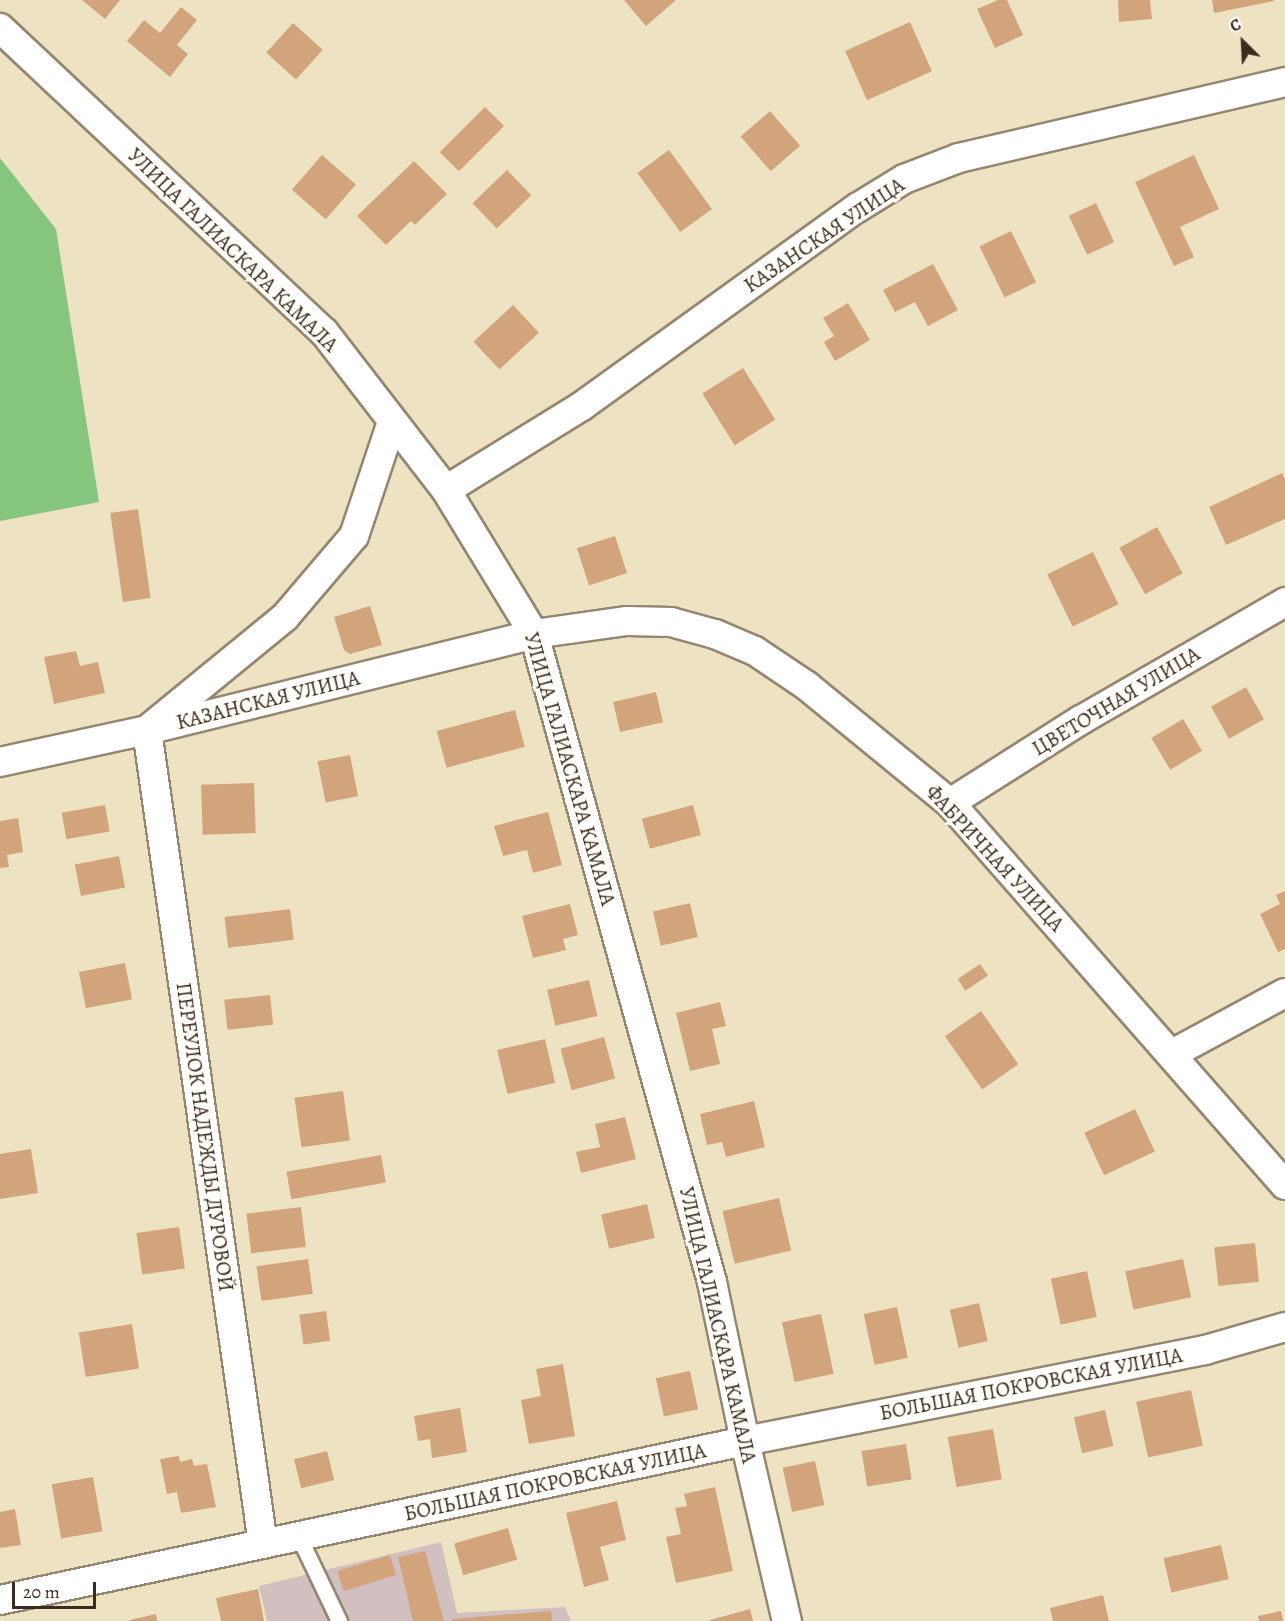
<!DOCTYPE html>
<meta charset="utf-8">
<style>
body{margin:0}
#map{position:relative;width:1285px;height:1621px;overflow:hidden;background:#ede3c3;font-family:Alegreya,serif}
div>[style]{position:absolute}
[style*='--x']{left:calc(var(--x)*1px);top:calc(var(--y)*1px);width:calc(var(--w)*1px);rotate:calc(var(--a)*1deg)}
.industrial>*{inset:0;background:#d2bfc0}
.green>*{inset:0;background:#85c57d}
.building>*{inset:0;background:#d2a47c;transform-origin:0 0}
.roads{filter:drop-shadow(2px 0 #948670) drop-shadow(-2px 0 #948670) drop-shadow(0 2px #948670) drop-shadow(0 -2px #948670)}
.service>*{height:15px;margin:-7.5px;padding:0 7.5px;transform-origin:7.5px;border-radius:7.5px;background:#fff}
.minor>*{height:28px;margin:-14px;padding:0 14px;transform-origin:14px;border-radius:14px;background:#fff}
span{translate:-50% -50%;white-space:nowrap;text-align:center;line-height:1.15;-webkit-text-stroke:6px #fdfcf7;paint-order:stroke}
.street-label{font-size:21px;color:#3b2a1e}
.north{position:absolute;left:1213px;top:12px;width:60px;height:60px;-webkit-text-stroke:4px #fdfcf7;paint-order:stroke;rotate:336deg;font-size:16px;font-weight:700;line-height:24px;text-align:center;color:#3b2a1e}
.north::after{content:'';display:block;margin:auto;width:21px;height:27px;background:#3b2a1e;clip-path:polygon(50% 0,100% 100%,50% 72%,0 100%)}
.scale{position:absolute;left:12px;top:1582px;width:84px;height:27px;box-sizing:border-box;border:3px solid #3b2a1e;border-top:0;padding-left:8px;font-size:18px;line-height:21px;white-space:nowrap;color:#3b2a1e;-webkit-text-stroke:4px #fdfcf7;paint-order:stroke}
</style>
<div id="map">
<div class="industrial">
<i style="clip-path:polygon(441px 1542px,457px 1613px,565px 1607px,571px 1621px,267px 1621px,259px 1586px)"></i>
</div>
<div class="green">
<i style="clip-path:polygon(0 158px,56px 229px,99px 502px,0 521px)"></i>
</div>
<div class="building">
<i style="clip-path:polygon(82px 0,120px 0,105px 19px)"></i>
<i style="clip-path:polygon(624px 0,676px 0,646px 26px)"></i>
<i style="clip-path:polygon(998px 0,1007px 0,1023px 35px,995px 48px,977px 9px)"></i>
<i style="clip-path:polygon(1118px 0,1150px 0,1152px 19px,1119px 22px)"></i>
<i style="clip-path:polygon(1212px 0,1274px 0,1274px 1px,1214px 13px)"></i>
<i style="clip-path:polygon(181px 7px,197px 20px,177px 45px,188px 54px,170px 77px,127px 41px,144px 20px,160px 33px)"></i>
<i style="left:910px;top:22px;width:54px;height:71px;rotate:66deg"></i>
<i style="left:293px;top:23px;width:40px;height:40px;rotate:42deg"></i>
<i style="left:485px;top:107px;width:27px;height:64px;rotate:45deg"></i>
<i style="left:770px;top:111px;width:46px;height:39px;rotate:49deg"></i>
<i style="left:669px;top:150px;width:73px;height:39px;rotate:54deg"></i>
<i style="left:322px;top:155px;width:45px;height:46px;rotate:41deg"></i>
<i style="clip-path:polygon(1194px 155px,1219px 209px,1180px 227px,1194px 257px,1174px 266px,1135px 182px)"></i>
<i style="clip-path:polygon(414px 161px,447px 194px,415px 225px,411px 221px,386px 245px,357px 216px)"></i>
<i style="left:507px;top:170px;width:35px;height:48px;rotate:46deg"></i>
<i style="left:1096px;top:203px;width:43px;height:30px;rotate:65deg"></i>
<i style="left:1011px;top:231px;width:57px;height:35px;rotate:64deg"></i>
<i style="clip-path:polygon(933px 264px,958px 310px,928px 326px,915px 302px,895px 312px,883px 290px)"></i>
<i style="clip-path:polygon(848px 303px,870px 340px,835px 361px,824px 342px,834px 336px,823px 318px)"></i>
<i style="left:513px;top:305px;width:38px;height:54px;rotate:47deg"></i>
<i style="left:743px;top:368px;width:61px;height:48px;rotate:58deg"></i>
<i style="clip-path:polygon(1282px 473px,1285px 479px,1285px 519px,1226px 545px,1209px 507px)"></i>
<i style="left:138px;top:509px;width:90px;height:28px;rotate:82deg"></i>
<i style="left:1157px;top:527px;width:53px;height:43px;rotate:61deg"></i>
<i style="left:615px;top:536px;width:39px;height:40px;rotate:72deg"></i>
<i style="left:1093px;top:552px;width:58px;height:51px;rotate:64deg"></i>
<i style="clip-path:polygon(370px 606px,382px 645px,350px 654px,344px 650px,334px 617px)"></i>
<i style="clip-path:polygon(76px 651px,80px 666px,98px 662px,105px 693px,54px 704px,44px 657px)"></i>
<i style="left:1246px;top:687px;width:37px;height:40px;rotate:61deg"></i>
<i style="left:656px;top:692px;width:31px;height:44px;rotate:77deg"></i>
<i style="left:515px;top:710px;width:38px;height:81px;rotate:75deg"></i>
<i style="left:1183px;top:719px;width:37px;height:37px;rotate:59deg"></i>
<i style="left:350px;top:755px;width:42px;height:33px;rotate:79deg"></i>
<i style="left:254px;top:783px;width:50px;height:53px;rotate:88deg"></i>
<i style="left:105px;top:805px;width:27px;height:44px;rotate:80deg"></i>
<i style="left:693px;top:805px;width:31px;height:53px;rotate:75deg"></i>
<i style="clip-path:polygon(548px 812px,562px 865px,533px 873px,527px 850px,503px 856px,494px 826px)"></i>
<i style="clip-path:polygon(18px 818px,23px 852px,7px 855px,9px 867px,0 868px,0 821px)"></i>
<i style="left:119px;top:856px;width:32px;height:45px;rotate:79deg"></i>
<i style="clip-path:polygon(1285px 891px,1285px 949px,1278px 952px,1260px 914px,1280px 904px,1276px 895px)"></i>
<i style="left:690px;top:903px;width:35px;height:38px;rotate:77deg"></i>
<i style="clip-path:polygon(570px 904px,578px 935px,563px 939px,566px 950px,533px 958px,522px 916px)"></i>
<i style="left:290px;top:909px;width:31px;height:66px;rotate:83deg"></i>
<i style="left:125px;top:963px;width:37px;height:47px;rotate:79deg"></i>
<i style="left:980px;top:964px;width:14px;height:27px;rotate:56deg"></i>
<i style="left:589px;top:980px;width:37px;height:43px;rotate:77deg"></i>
<i style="left:270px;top:995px;width:30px;height:46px;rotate:84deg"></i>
<i style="clip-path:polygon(720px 1002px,726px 1026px,712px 1029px,720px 1064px,690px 1071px,676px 1013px)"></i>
<i style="left:981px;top:1011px;width:65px;height:44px;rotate:55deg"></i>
<i style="left:604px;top:1037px;width:43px;height:45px;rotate:75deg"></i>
<i style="left:545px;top:1039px;width:45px;height:49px;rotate:77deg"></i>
<i style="left:343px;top:1091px;width:50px;height:49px;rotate:82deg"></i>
<i style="clip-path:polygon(754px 1101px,765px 1147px,726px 1157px,722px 1142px,707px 1145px,700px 1114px)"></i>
<i style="left:1135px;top:1109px;width:47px;height:56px;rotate:65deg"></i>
<i style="clip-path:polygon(625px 1117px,636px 1159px,581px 1173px,576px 1152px,600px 1147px,595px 1124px)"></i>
<i style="clip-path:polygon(31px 1149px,38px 1193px,0 1199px,0 1154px)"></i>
<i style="left:381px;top:1155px;width:28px;height:96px;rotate:80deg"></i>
<i style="left:779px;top:1198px;width:54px;height:58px;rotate:77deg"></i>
<i style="left:647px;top:1204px;width:35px;height:47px;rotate:77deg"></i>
<i style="left:301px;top:1207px;width:40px;height:55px;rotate:83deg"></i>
<i style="left:179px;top:1227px;width:42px;height:43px;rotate:82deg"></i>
<i style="left:1255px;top:1243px;width:39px;height:41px;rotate:84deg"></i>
<i style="left:308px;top:1259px;width:35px;height:52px;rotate:82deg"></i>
<i style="left:1183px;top:1259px;width:39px;height:59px;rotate:78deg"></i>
<i style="left:1087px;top:1271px;width:47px;height:37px;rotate:78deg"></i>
<i style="left:979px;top:1303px;width:39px;height:30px;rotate:77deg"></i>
<i style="left:897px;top:1307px;width:52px;height:34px;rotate:78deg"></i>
<i style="left:326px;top:1311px;width:30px;height:27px;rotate:82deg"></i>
<i style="left:821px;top:1314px;width:61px;height:40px;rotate:78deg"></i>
<i style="left:132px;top:1324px;width:45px;height:54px;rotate:81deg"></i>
<i style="clip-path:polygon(563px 1364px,575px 1436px,529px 1444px,521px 1400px,541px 1396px,536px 1369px)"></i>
<i style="left:690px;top:1371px;width:39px;height:35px;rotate:78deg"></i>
<i style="left:1191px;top:1390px;width:57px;height:56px;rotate:78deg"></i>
<i style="clip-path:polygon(460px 1408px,467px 1452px,432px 1458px,430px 1439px,418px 1441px,414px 1416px)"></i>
<i style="left:1105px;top:1410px;width:37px;height:32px;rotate:77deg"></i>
<i style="left:993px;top:1429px;width:51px;height:46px;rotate:80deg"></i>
<i style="left:906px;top:1444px;width:36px;height:45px;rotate:81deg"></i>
<i style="left:327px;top:1451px;width:30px;height:34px;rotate:76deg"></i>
<i style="clip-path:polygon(179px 1456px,180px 1462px,192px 1459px,194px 1466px,207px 1464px,216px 1507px,181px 1513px,177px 1492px,167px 1494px,160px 1459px)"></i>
<i style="left:815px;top:1461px;width:45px;height:33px;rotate:78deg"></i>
<i style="left:93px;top:1477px;width:55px;height:42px;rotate:80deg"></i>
<i style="clip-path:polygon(715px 1487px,733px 1571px,676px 1583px,666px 1537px,681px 1534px,675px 1508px,687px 1506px,684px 1494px)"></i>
<i style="clip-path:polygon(617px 1501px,626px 1540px,600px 1547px,609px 1580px,584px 1587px,566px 1513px)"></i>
<i style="clip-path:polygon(15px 1509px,21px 1545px,0 1548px,0 1512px)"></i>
<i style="left:508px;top:1528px;width:33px;height:56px;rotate:74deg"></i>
<i style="left:1221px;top:1545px;width:35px;height:59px;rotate:77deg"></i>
<i style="clip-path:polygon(425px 1551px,444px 1621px,413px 1621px,398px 1557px)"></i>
<i style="left:390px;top:1555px;width:21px;height:55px;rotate:73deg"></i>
<i style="clip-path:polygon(258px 1589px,264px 1621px,221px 1621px,216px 1598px)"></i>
<i style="clip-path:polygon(1103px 1595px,1109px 1621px,1053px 1621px,1050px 1608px)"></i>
<i style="clip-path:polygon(750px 1609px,753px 1621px,710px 1621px,710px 1620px)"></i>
<i style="clip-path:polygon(551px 1611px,552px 1621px,452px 1621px,452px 1619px)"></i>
<i style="clip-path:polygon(1281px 1611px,1283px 1621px,1259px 1621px,1258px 1616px)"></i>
<i style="clip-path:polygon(156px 1614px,157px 1621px,130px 1621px,130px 1620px)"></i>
</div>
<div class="roads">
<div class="service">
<i style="--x:299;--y:1537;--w:93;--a:64.5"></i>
</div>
<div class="minor">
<i style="--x:0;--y:28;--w:444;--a:43.2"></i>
<i style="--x:324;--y:332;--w:200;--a:52.3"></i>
<i style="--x:446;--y:490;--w:169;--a:58.6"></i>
<i style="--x:534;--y:634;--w:672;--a:74.64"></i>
<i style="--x:712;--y:1282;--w:162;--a:78.3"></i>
<i style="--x:745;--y:1441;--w:185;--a:76.9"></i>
<i style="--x:446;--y:490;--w:160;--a:-31.7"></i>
<i style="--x:582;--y:406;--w:339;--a:-35.8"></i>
<i style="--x:857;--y:208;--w:55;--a:-31.7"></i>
<i style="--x:904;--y:179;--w:59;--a:-20.9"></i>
<i style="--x:959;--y:158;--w:335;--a:-13.1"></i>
<i style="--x:0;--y:762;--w:150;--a:-12.3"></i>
<i style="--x:147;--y:730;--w:399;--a:-13.9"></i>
<i style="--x:534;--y:634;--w:94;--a:-8"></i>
<i style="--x:627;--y:621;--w:44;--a:1.3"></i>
<i style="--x:671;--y:622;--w:46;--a:15.3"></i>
<i style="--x:715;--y:634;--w:43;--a:23"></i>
<i style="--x:755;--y:651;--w:63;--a:33.9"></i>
<i style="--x:807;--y:686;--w:185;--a:39.3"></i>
<i style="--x:950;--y:803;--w:508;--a:48.75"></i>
<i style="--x:950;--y:803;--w:155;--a:-32.4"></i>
<i style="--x:1081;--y:720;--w:236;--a:-30"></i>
<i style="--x:1172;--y:1054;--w:128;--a:-28.4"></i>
<i style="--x:263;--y:1544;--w:822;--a:-98.11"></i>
<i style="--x:147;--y:730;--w:178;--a:-39.3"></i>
<i style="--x:285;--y:617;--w:106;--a:-49.6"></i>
<i style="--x:354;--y:536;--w:120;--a:-71.6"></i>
<i style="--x:0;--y:1600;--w:762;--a:-12.05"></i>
<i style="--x:745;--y:1441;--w:469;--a:-11.2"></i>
<i style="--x:1205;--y:1350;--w:83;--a:-16"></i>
</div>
</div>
<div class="street-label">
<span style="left:824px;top:235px;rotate:-34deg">КАЗАНСКАЯ УЛИЦА</span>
<span style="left:233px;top:250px;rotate:44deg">УЛИЦА ГАЛИАСКАРА КАМАЛА</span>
<span style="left:268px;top:700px;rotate:-14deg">КАЗАНСКАЯ УЛИЦА</span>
<span style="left:1116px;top:701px;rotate:-31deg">ЦВЕТОЧНАЯ УЛИЦА</span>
<span style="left:570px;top:769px;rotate:74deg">УЛИЦА ГАЛИАСКАРА КАМАЛА</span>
<span style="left:995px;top:858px;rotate:47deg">ФАБРИЧНАЯ УЛИЦА</span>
<span style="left:205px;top:1137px;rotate:82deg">ПЕРЕУЛОК НАДЕЖДЫ ДУРОВОЙ</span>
<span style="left:718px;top:1325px;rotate:77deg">УЛИЦА ГАЛИАСКАРА КАМАЛА</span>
<span style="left:1031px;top:1384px;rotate:-11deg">БОЛЬШАЯ ПОКРОВСКАЯ УЛИЦА</span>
<span style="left:555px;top:1482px;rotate:-12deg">БОЛЬШАЯ ПОКРОВСКАЯ УЛИЦА</span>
</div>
<div class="north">С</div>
<div class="scale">20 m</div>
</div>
